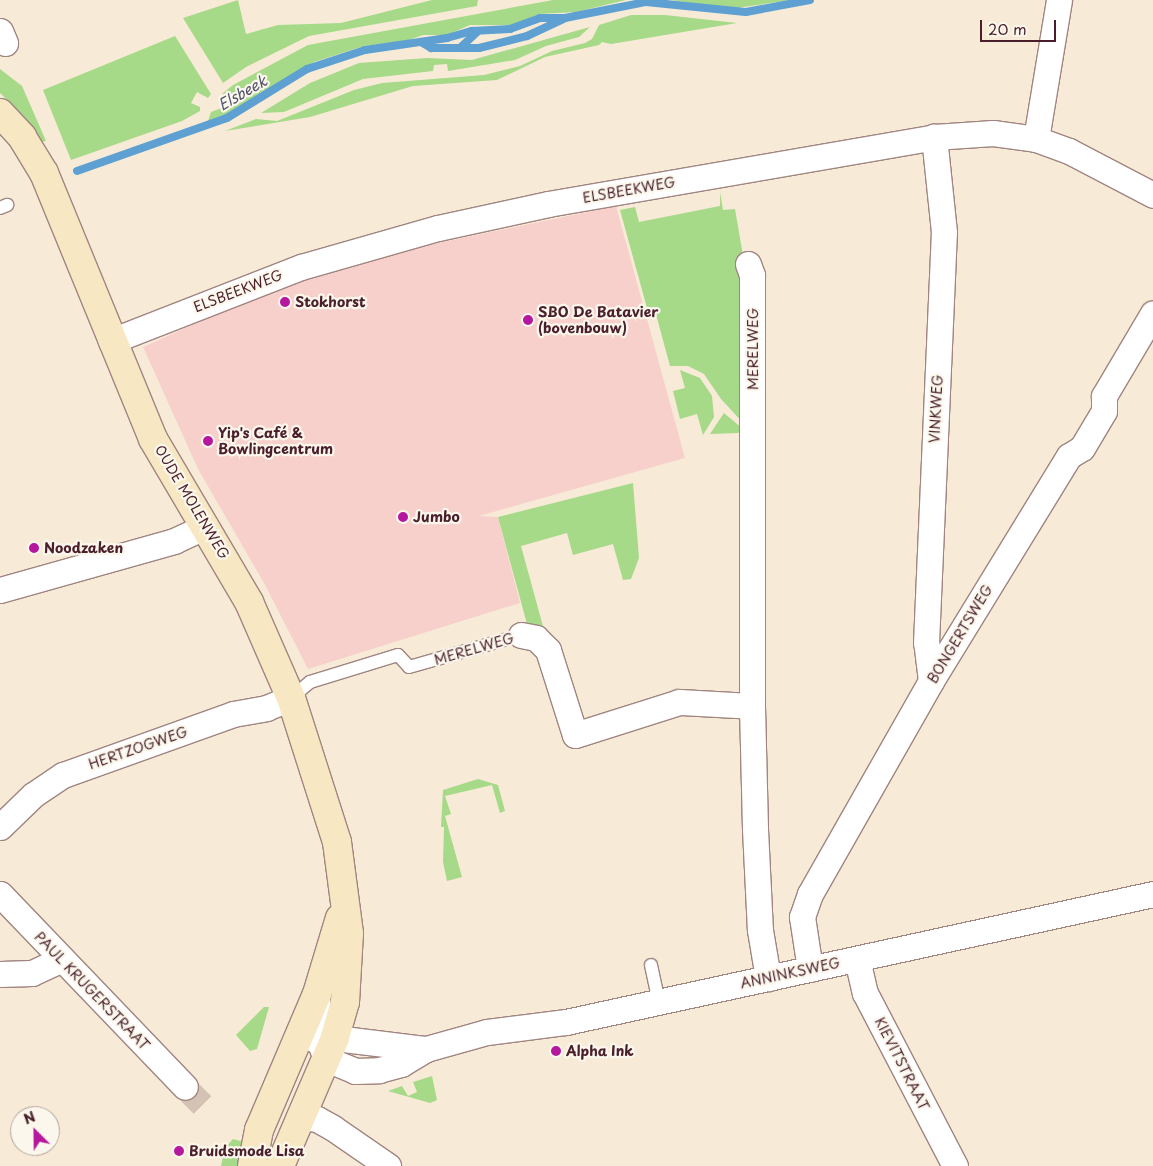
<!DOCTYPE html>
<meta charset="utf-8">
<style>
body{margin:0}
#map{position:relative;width:1153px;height:1166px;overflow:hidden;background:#f7ebd7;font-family:"Playpen Sans",sans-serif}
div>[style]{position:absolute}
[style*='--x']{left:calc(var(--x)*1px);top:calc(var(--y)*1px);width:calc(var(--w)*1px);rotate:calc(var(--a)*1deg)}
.built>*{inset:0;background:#f7d0cc}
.green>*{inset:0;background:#a6d988}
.stream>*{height:8px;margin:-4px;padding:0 4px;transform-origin:4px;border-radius:4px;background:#5da0d1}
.minor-tunnel>*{height:25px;margin-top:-12.5px;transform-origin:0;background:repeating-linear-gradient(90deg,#d4c2b5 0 25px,transparent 0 37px)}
.roads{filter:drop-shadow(1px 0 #a08581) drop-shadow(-1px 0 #a08581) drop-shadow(0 1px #a08581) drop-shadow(0 -1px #a08581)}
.service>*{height:12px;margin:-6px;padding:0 6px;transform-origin:6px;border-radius:6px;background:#fff}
.minor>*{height:25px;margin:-12.5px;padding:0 12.5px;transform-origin:12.5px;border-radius:12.5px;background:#fff}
.secondary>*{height:28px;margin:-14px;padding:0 14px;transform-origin:14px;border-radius:14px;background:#f7e8c3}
.dots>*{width:14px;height:14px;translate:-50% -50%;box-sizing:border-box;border:2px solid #fbf7ec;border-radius:50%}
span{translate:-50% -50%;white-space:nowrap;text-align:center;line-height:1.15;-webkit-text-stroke:4.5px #fbf7ec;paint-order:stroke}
.street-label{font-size:14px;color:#4a1f2b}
.poi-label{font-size:14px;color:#4a1f2b;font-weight:700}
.left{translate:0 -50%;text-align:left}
.water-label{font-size:15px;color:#52536d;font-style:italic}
.north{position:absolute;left:10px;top:1106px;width:50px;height:50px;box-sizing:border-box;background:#fbf7ec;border:1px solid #b4a19f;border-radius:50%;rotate:337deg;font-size:14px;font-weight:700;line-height:20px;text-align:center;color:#4a1f2b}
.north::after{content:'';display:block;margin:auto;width:18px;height:22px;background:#b5179e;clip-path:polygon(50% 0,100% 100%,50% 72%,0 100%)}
.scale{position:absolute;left:980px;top:20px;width:76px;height:22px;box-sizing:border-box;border:2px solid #4a1f2b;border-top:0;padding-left:6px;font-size:15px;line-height:18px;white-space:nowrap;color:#4a1f2b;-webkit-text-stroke:4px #fbf7ec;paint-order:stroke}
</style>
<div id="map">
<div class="built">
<i style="clip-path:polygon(616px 206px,685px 458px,479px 516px,498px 517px,520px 603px,308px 669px,264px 583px,198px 469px,143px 347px,291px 281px,390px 253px)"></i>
</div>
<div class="green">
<i style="clip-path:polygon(238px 0,246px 34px,278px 25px,341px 23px,432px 0,478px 0,477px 6px,309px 36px,246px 67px,223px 83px,183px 18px)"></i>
<i style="clip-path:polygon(553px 0,626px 0,576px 12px,539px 14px,512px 25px,470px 25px,447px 35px,423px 35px,406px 41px,364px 46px,314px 62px,232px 114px,208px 121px,211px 112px,227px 106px,229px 99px,222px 94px,233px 85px,308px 45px)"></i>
<i style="clip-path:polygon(671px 0,791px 0,730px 9px)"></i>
<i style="clip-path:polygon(631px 15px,665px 15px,737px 23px,611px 44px,602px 42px,599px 45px,545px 57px,497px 80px,413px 86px,310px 117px,225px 131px,256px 119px,277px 121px,354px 90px,382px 83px,484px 75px,520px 66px,552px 51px,585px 43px,592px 39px,599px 25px)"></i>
<i style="clip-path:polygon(590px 27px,579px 37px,546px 46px,515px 60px,448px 71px,447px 64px,434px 65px,433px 71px,363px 79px,284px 112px,261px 113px,310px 83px,359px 63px,427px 58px,472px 60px)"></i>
<i style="clip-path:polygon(175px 36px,211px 94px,208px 98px,197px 92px,191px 103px,200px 107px,200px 111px,182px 121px,71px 160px,43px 90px)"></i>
<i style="clip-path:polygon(0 69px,22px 86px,46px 141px,41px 142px,16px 108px,0 93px)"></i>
<i style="clip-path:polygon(720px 192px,723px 210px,735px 209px,745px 267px,746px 426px,721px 399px,704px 374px,688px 366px,670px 366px,654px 307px,647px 308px,620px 210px,635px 207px,639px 222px,720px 206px)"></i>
<i style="clip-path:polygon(680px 370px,700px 378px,712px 396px,714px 417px,703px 435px,697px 414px,680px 419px,673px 391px,685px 388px)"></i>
<i style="clip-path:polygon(724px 413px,743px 429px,738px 433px,710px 434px)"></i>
<i style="clip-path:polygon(633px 483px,639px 558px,631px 579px,623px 580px,613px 544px,573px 555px,567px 533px,521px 546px,544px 630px,527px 624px,498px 517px)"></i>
<i style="clip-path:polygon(478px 779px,498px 785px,505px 811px,500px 813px,492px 785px,445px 796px,451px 814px,445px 816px,462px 877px,447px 881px,443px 862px,444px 827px,441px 827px,443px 790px)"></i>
<i style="clip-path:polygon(264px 1007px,269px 1007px,257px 1049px,250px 1051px,236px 1035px)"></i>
<i style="clip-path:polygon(432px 1076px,437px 1100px,430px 1103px,388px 1091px,402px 1086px,408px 1096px,417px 1092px,413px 1082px)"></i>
<i style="clip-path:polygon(233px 1139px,248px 1143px,241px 1166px,221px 1166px,225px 1148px)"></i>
</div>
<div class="stream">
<i style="--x:421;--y:42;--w:12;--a:31"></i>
<i style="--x:431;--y:48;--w:48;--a:0"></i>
<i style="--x:479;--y:48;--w:49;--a:-14"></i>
<i style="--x:527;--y:36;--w:40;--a:-25"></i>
<i style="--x:461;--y:47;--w:23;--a:-43"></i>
<i style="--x:77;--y:171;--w:159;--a:-19.5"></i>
<i style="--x:227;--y:118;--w:94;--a:-31.5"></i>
<i style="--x:307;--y:69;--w:61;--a:-18.1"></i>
<i style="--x:365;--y:50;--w:83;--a:-8.3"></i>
<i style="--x:447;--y:38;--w:26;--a:-16"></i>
<i style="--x:472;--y:31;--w:38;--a:-3"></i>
<i style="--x:510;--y:29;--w:32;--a:-20"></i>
<i style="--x:540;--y:18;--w:25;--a:0"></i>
<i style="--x:565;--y:18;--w:83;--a:-11.2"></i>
<i style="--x:646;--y:2;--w:100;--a:5.7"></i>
<i style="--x:746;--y:12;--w:65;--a:-10.6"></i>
</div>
<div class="minor-tunnel">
<i style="--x:185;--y:1087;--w:35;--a:45"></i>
</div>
<div class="roads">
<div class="service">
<i style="--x:0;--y:208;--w:8;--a:-23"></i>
<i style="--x:291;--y:698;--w:25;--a:-40"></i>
<i style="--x:310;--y:682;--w:92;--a:-17.1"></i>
<i style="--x:398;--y:655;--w:16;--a:47"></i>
<i style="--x:409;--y:667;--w:116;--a:-15.9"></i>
<i style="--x:651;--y:965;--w:38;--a:78"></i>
</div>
<div class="minor">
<i style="--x:0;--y:31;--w:13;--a:67"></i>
<i style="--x:1036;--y:139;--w:141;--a:-80.6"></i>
<i style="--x:748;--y:264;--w:12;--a:70"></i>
<i style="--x:752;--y:275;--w:431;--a:90"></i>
<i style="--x:752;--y:706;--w:123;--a:88.6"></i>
<i style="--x:755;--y:829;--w:101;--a:87.2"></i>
<i style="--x:760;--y:930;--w:49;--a:80.5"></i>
<i style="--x:111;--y:341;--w:204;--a:-21.3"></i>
<i style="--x:301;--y:267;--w:142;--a:-15.9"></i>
<i style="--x:438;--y:228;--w:113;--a:-12.3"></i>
<i style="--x:548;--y:204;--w:392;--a:-9.8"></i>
<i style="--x:934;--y:137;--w:59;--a:-3.9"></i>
<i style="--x:993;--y:133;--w:43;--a:7.9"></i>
<i style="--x:1036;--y:139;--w:35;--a:20"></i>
<i style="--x:1069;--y:151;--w:95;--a:27.6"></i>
<i style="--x:0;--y:590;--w:181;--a:-15.7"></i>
<i style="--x:174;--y:541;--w:35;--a:-25"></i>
<i style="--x:521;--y:635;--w:15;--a:11"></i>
<i style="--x:536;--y:638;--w:17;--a:45"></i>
<i style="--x:548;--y:650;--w:89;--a:72.4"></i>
<i style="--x:575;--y:735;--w:109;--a:-17.6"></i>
<i style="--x:679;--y:702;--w:73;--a:3.1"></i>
<i style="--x:931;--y:681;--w:38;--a:-97"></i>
<i style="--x:926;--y:643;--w:411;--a:-87.5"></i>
<i style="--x:944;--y:232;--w:96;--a:-96"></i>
<i style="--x:0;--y:827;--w:46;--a:-44.1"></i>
<i style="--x:33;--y:795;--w:36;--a:-34"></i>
<i style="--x:63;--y:775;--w:181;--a:-19.7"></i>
<i style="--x:233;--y:714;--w:34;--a:-10"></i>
<i style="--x:266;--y:708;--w:27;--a:-22"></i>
<i style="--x:0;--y:894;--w:267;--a:46.2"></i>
<i style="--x:857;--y:959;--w:35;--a:77"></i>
<i style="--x:865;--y:993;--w:195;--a:62.5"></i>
<i style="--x:810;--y:969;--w:53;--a:-98.7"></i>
<i style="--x:802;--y:917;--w:24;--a:-71"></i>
<i style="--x:810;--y:894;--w:245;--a:-60.4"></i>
<i style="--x:931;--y:681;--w:264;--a:-58.5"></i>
<i style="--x:1069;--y:456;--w:15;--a:-32"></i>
<i style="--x:1082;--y:448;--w:43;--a:-59.3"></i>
<i style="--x:1104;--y:411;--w:15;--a:-90"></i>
<i style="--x:1104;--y:396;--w:96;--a:-59.4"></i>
<i style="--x:0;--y:974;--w:32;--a:-2"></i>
<i style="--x:32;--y:973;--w:33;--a:-25"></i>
<i style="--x:317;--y:994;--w:46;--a:87.5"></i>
<i style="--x:319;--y:1040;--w:20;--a:70"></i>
<i style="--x:326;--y:1059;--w:31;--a:22"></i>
<i style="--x:355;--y:1071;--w:24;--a:-2"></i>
<i style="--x:379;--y:1070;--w:23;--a:-15"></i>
<i style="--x:401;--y:1064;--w:29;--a:-31"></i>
<i style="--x:426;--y:1049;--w:63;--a:-15.6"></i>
<i style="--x:487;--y:1032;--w:80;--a:-7.2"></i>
<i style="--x:566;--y:1022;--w:601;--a:-12.3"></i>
<i style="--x:315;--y:1040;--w:20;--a:-6"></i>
<i style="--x:335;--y:1038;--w:92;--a:6.9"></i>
<i style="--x:299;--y:1117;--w:18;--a:6"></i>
<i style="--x:317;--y:1119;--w:18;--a:29"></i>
<i style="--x:333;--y:1128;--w:67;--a:34.6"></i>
</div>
<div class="secondary">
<i style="--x:0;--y:113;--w:33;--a:47"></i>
<i style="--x:22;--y:137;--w:42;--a:58.6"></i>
<i style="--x:44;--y:173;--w:287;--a:67.7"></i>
<i style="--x:153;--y:439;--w:189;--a:59.5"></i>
<i style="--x:249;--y:602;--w:105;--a:66.4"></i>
<i style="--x:291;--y:698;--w:151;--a:72.3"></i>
<i style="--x:337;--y:842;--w:92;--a:82.5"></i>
<i style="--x:349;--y:933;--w:69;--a:93.3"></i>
<i style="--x:345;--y:1002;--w:37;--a:106"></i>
<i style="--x:335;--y:1038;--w:139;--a:113.3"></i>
<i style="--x:252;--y:1166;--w:37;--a:-79"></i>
<i style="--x:259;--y:1130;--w:148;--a:-66.9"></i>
<i style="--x:317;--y:994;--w:79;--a:-73.2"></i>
</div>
</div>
<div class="dots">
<i style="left:285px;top:302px;background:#b5179e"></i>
<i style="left:528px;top:320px;background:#b5179e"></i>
<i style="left:208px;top:441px;background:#b5179e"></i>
<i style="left:403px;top:517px;background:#b5179e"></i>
<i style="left:34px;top:548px;background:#b5179e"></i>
<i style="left:556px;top:1051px;background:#b5179e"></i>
<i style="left:179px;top:1151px;background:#b5179e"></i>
</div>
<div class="street-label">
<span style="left:629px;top:190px;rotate:-10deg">ELSBEEKWEG</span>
<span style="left:238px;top:291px;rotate:-21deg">ELSBEEKWEG</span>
<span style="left:753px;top:349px;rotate:-90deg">MERELWEG</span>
<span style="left:936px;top:409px;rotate:-87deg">VINKWEG</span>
<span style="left:192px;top:502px;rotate:59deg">OUDE MOLENWEG</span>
<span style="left:960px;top:634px;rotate:-59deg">BONGERTSWEG</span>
<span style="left:474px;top:649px;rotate:-16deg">MERELWEG</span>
<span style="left:138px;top:748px;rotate:-19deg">HERTZOGWEG</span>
<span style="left:790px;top:973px;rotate:-12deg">ANNINKSWEG</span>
<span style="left:92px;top:991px;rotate:46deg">PAUL KRUGERSTRAAT</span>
<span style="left:902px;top:1064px;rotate:63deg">KIEVITSTRAAT</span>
</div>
<div class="poi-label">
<span class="left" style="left:295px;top:302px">Stokhorst</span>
<span class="left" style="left:538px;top:320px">SBO De Batavier<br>(bovenbouw)</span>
<span class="left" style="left:218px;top:441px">Yip's Café &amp;<br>Bowlingcentrum</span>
<span class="left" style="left:413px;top:517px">Jumbo</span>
<span class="left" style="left:44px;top:548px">Noodzaken</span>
<span class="left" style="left:566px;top:1051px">Alpha Ink</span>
<span class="left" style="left:189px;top:1151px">Bruidsmode Lisa</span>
</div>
<div class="water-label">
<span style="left:242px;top:92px;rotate:-30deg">Elsbeek</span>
</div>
<div class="north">N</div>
<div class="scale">20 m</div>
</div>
